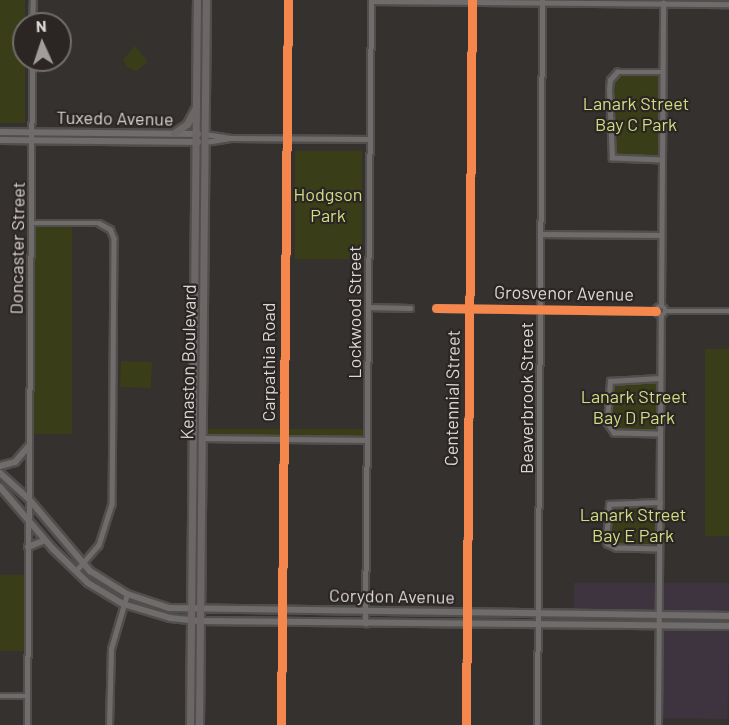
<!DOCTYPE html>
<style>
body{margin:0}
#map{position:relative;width:729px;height:725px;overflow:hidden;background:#34312f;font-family:Barlow,sans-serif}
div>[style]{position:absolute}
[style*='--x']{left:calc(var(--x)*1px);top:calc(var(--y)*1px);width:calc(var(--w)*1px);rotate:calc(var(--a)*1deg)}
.commercial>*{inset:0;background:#3e3440;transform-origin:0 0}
.green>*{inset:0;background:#393d18;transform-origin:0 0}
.roads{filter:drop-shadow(2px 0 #514f4d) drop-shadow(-2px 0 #514f4d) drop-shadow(0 2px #514f4d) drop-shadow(0 -2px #514f4d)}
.street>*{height:4.5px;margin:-2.25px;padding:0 2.25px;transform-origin:2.25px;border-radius:2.25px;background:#6f6c6b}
.street>.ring{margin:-2.25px;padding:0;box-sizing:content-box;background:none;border:4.5px solid #6f6c6b;border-radius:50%}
.secondary>*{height:6px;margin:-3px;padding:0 3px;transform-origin:3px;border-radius:3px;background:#6f6c6b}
.primary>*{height:7px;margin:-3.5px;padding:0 3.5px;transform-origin:3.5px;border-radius:3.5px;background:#6d6666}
.cycleway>*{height:9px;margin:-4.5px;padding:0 4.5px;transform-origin:4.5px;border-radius:4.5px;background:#f5874c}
span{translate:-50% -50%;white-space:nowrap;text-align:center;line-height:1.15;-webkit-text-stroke:4.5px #2b2624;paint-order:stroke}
.park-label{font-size:18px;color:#cfdd83}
.street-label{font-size:18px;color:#dbd7d6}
.north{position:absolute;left:12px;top:12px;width:60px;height:60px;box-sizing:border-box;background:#2b2624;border:2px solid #716d6b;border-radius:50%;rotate:357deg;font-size:16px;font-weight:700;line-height:24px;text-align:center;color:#dbd7d6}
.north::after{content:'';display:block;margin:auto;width:21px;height:27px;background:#a19d9c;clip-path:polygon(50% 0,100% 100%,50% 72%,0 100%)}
</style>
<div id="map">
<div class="commercial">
<i style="left:574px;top:583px;width:155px;height:29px"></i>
<i style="left:664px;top:629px;width:65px;height:89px;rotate:1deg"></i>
</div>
<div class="green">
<i style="left:0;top:0;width:25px;height:123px"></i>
<i style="clip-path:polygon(135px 46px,148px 62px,136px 71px,127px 67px,123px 59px)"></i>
<i style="clip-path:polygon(659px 74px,660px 156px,618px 156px,613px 149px,613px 80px,618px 75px)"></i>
<i style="left:295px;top:151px;width:67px;height:108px"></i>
<i style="left:33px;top:225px;width:39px;height:209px"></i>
<i style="left:729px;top:349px;width:187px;height:24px;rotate:90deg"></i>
<i style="left:121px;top:361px;width:31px;height:26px;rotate:2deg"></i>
<i style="left:660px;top:378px;width:56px;height:50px;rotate:90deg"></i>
<i style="left:202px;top:429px;width:165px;height:9px"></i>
<i style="clip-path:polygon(614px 501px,660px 502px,659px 549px,610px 547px,606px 539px,609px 504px)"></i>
<i style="left:0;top:575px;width:28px;height:76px"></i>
</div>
<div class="roads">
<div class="street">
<i style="--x:371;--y:1;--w:358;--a:0.5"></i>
<i style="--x:32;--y:24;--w:24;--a:-88"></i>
<i style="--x:205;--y:134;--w:24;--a:9"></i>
<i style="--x:205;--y:142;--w:24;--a:-9"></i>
<i style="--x:229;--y:138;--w:140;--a:0.4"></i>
<i style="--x:662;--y:160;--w:50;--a:-177.7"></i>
<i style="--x:612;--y:158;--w:69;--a:-92.5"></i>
<i style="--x:609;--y:89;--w:9;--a:-84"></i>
<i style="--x:610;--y:80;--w:11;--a:-49"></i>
<i style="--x:617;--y:72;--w:46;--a:0"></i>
<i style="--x:31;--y:223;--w:68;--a:0"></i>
<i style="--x:99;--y:223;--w:13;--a:29"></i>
<i style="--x:110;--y:229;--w:10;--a:66"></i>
<i style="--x:114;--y:238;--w:266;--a:90.4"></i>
<i style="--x:112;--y:504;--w:43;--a:107.6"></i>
<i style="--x:99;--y:545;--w:35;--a:131"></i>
<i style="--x:540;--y:234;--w:121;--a:0.5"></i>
<i style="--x:661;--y:306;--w:303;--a:-89.6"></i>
<i class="ring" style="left:656.5px;top:306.5px;width:4.5px;height:4.5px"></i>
<i style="--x:368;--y:307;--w:42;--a:1.4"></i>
<i style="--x:436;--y:308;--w:220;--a:0.8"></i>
<i style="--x:666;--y:311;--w:63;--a:0"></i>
<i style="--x:660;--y:434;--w:46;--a:-178.8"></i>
<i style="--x:614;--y:433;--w:12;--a:-125"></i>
<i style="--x:607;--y:423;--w:42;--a:-85.9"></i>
<i style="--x:610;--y:381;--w:50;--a:-3.4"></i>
<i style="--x:202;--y:438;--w:165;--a:0.7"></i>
<i style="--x:659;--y:549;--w:43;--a:-178.7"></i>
<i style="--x:616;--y:548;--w:10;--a:-156"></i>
<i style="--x:607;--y:544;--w:5;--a:-101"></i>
<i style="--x:606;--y:539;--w:35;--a:-85"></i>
<i style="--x:609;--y:504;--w:51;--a:-2.2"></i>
<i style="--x:365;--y:624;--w:624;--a:-89.45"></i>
<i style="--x:0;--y:696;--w:27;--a:0"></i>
<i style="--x:27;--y:725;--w:665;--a:-89.57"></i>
<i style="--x:109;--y:725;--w:76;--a:-88.5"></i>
<i style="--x:111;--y:649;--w:57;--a:-73.8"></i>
<i style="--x:281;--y:725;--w:725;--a:-89.45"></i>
<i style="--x:466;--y:725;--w:725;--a:-89.53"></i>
<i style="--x:537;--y:725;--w:725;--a:-89.6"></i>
<i style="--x:658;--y:725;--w:409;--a:-89.6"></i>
</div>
<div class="secondary">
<i style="--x:0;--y:132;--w:198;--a:0.6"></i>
<i style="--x:0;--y:140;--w:198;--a:0.6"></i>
<i style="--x:0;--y:466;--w:16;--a:-15"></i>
<i style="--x:15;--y:462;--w:21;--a:-49"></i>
<i style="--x:0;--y:473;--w:38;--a:42"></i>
<i style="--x:28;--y:498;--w:96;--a:49.7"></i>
<i style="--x:90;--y:571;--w:44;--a:31.9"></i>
<i style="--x:127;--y:594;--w:44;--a:18.4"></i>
<i style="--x:169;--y:608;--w:560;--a:0.82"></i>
<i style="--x:0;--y:487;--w:82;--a:49.5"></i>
<i style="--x:53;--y:549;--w:49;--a:44.2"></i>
<i style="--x:88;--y:583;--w:41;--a:31"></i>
<i style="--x:123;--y:604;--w:49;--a:16.6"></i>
<i style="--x:170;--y:618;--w:29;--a:6"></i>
<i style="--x:199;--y:621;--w:530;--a:0.54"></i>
<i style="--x:28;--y:547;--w:18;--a:-22"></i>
</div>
<div class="primary">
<i style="--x:174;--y:133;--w:16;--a:-35"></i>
<i style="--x:187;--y:124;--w:17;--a:-62"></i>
<i style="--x:190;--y:725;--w:725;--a:-89.45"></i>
<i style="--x:199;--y:725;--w:725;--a:-89.45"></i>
</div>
</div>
<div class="cycleway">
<i style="--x:436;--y:308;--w:220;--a:0.8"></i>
<i style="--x:281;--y:725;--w:725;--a:-89.45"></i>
<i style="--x:466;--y:725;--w:725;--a:-89.53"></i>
</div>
<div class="park-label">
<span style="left:636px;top:114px">Lanark Street<br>Bay C Park</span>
<span style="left:328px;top:205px">Hodgson<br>Park</span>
<span style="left:634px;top:407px">Lanark Street<br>Bay D Park</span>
<span style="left:633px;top:525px">Lanark Street<br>Bay E Park</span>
</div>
<div class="street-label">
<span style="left:115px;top:118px;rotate:1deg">Tuxedo Avenue</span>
<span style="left:17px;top:248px;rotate:-89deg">Doncaster Street</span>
<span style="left:564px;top:293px;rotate:1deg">Grosvenor Avenue</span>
<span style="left:354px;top:312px;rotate:-90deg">Lockwood Street</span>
<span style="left:188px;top:362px;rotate:-89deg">Kenaston Boulevard</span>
<span style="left:268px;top:362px;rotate:-90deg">Carpathia Road</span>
<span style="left:452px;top:398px;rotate:-89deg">Centennial Street</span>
<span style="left:526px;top:398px;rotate:-90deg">Beaverbrook Street</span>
<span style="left:392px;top:596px;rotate:1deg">Corydon Avenue</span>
</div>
<div class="north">N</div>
</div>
